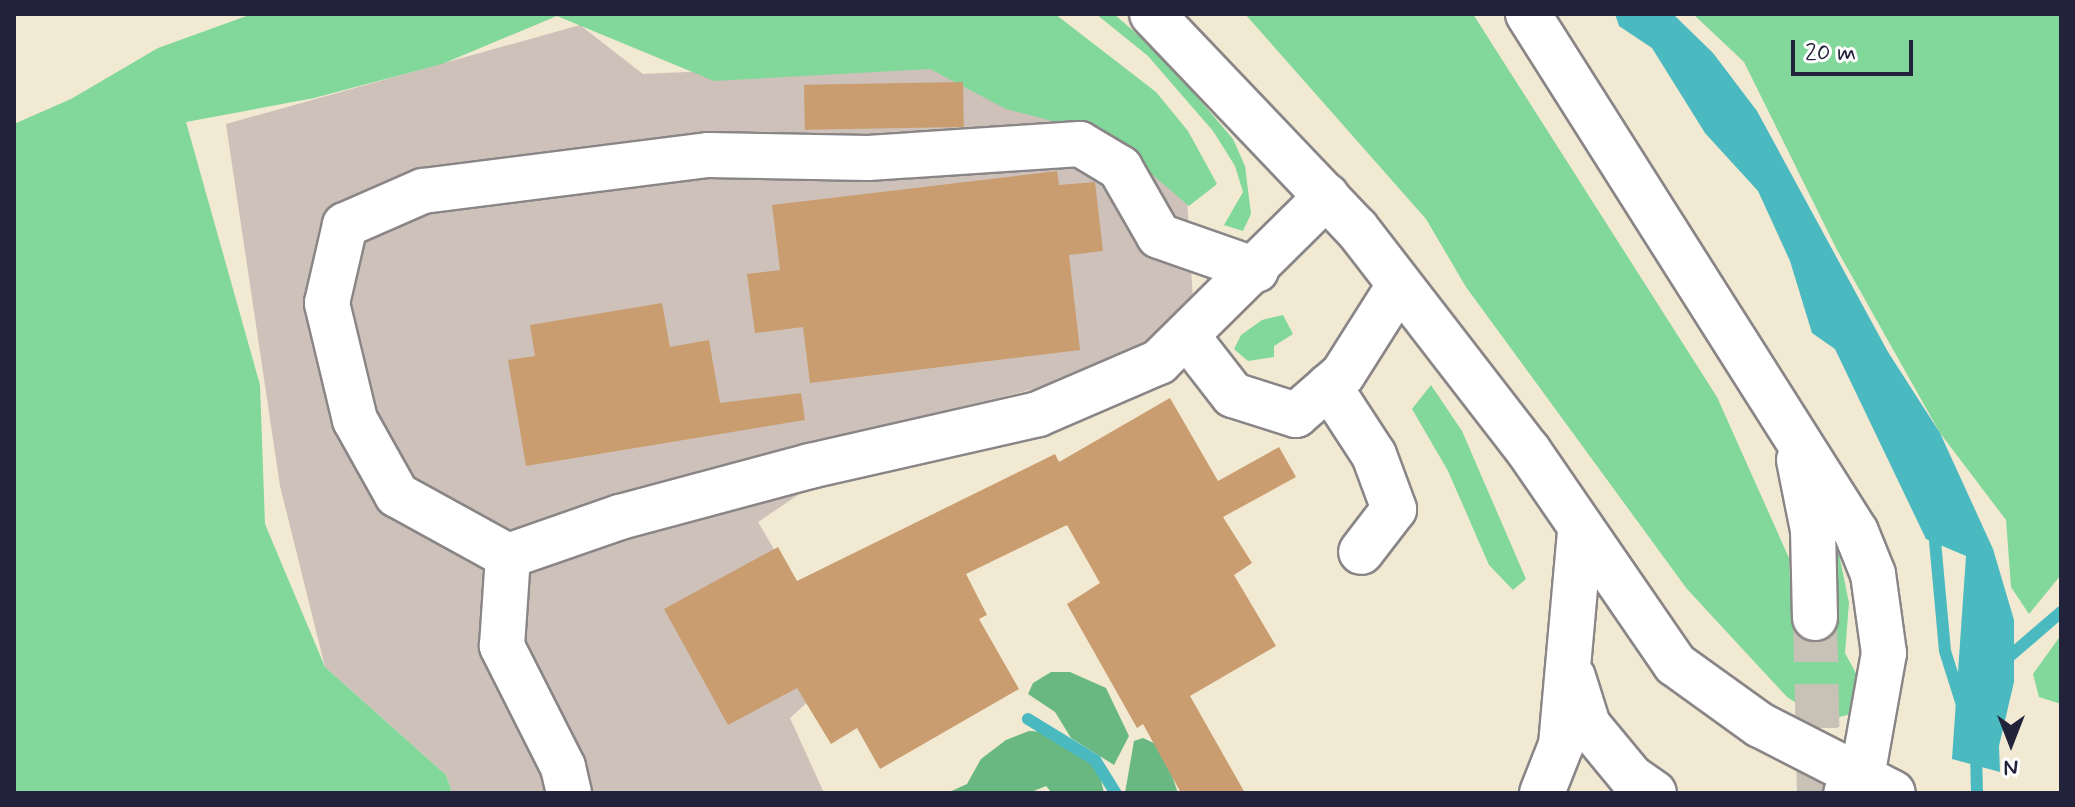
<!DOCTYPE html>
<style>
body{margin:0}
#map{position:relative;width:2075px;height:807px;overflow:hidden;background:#f2e9d3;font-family:Mynerve,sans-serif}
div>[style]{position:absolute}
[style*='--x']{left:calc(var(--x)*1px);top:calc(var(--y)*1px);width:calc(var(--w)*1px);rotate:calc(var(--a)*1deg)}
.industrial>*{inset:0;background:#cec1ba}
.green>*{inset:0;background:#82d79a}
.forest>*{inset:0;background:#69b882}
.water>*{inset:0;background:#4ab9c0}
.stream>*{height:12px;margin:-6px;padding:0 6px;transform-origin:6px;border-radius:6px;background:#4ab9c0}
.building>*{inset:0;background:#c99d6f;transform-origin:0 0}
.minor-tunnel>*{height:44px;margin-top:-22px;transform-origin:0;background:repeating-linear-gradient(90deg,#c8c1b5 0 44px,transparent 0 66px)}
.roads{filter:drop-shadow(2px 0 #8a8687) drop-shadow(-2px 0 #8a8687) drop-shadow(0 2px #8a8687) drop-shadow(0 -2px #8a8687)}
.minor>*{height:44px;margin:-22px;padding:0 22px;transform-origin:22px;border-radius:22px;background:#fff}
span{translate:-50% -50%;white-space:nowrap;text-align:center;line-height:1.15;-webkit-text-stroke:6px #fff;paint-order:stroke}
.frame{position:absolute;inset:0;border:16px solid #22223b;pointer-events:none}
.north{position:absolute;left:1971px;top:703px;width:80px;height:80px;-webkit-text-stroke:6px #fff;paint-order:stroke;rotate:180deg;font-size:22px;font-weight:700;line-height:32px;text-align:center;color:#22223b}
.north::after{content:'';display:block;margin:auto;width:28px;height:36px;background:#22223b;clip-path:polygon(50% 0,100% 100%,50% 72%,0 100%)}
.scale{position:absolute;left:1791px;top:40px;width:122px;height:36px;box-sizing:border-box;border:4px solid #22223b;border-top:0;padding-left:10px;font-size:24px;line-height:28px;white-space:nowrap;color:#22223b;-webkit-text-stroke:6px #fff;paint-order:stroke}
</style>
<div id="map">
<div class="industrial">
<i style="clip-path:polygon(580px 25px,643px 74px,753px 69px,910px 52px,1185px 162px,1193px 301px,1110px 370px,909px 420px,758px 522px,844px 669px,790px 718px,824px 793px,452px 793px,446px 775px,325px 667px,280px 486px,226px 124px)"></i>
</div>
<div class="green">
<i style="clip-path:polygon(252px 14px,1055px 14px,1156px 92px,1188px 131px,1217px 184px,1189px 206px,1106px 135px,1006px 109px,930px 69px,714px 81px,557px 16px,442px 64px,314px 98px,186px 122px,260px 385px,265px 524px,325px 667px,446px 775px,452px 793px,14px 793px,14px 124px,71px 99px,158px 48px)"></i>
<i style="clip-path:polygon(1096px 14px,1114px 14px,1164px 58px,1233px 139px,1245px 166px,1251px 214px,1243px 231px,1224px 225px,1243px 192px,1235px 166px,1213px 131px,1148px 56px)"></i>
<i style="clip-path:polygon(1245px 14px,1473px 14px,1717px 397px,1789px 558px,1792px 620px,1824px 619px,1824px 547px,1839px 554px,1849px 603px,1845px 653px,1858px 677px,1851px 714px,1824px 721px,1787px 697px,1687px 589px,1466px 287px,1426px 219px)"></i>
<i style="clip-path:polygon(1693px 14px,2061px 14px,2061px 575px,2029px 614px,2011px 587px,2006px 520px,1940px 433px,1836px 248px,1744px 62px)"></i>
<i style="clip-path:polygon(1283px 315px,1293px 334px,1274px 346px,1274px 357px,1248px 361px,1234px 349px,1241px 335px,1262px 320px)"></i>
<i style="clip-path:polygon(1431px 385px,1462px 431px,1526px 579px,1513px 590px,1489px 565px,1448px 471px,1412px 409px)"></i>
<i style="clip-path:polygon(2061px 635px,2061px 704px,2039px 697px,2033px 674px)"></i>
</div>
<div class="forest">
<i style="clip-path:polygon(1051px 672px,1070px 672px,1106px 688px,1129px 736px,1114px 765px,1071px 738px,1055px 712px,1028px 694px,1033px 683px)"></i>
<i style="clip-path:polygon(1029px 731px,1047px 732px,1079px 750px,1098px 767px,1104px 793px,1052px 793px,1046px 786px,1029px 793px,947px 793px,967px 784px,981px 759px,1006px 740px)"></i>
<i style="clip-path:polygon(1143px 738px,1162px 747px,1178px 793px,1125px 793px,1134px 741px)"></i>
</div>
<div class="water">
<i style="clip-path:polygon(1615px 14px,1673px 14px,1713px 53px,1757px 111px,1888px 352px,1940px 433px,1993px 549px,2014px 620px,2014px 682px,1999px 746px,2000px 772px,1952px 759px,1966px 556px,1926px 539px,1835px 349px,1812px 333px,1790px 261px,1758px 191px,1705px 133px,1652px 48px,1619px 26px)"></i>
</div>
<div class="stream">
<i style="--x:1934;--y:530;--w:121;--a:84.8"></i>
<i style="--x:1945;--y:651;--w:60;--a:72.5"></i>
<i style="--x:2003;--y:662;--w:77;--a:-40.8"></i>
<i style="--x:1028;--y:719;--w:79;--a:31.5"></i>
<i style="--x:1095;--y:760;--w:39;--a:58"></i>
<i style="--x:1976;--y:752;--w:41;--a:88.6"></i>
</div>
<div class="building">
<i style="left:963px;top:82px;width:45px;height:159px;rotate:89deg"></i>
<i style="clip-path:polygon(1057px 171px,1059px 185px,1095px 182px,1103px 251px,1069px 255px,1080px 350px,810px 383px,803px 327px,755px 333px,747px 274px,780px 270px,772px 205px)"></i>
<i style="clip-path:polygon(662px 303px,670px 347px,709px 340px,720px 403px,801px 393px,805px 420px,526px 466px,508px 360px,535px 356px,530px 325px)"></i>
<i style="clip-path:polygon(1170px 398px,1218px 481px,1279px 447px,1296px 477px,1223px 517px,1252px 563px,1234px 575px,1276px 646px,1190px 696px,1245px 793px,1181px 793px,1143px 724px,1137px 728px,1067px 604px,1100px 583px,1067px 525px,966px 574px,987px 615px,979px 619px,1019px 689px,880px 769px,857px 728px,831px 744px,797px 688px,728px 725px,664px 609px,778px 547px,797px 581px,1055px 454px,1059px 462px)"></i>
</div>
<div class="minor-tunnel">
<i style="--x:1815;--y:618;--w:175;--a:88.7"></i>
</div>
<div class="roads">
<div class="minor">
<i style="--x:1152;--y:14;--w:297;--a:46.4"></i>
<i style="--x:1357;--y:229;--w:279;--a:52.3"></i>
<i style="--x:1528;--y:450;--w:260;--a:55.5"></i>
<i style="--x:1675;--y:664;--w:105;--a:35.7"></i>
<i style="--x:1760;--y:725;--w:149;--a:27.1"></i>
<i style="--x:1528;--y:14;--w:613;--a:57.66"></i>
<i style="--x:1856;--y:532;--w:45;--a:68"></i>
<i style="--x:1873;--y:574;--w:80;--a:82.1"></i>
<i style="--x:1884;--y:653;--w:125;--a:100.1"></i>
<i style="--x:1862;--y:776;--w:23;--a:133"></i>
<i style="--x:1187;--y:336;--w:75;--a:52.1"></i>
<i style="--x:1233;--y:395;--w:66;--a:17.6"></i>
<i style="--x:1296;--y:415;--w:62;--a:-41.1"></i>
<i style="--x:1343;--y:374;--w:103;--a:-57.7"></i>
<i style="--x:1329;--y:386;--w:82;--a:56.9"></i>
<i style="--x:1374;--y:455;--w:58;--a:69.7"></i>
<i style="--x:1394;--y:509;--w:54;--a:127.5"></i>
<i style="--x:1799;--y:460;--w:71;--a:78.7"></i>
<i style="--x:1813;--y:530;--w:88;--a:88.7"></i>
<i style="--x:508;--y:556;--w:127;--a:-151.2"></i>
<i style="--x:397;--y:495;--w:86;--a:-119.2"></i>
<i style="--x:355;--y:420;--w:120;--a:-103.5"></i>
<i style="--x:327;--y:303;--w:80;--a:-77"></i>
<i style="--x:345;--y:225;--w:85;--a:-23.6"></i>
<i style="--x:423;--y:191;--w:287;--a:-7.2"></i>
<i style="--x:708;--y:155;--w:160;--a:1.1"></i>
<i style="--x:868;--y:158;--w:212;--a:-3.8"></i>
<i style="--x:1080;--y:144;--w:47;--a:31"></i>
<i style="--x:1120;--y:168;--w:78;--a:60.2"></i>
<i style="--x:1159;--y:236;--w:103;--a:19.3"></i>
<i style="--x:1573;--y:677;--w:50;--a:72.6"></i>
<i style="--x:1588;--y:725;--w:67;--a:50.4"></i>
<i style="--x:1631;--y:777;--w:28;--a:35"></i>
<i style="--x:569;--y:793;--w:27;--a:-103"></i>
<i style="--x:563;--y:767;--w:136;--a:-116.8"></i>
<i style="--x:502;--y:646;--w:90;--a:-86.2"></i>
<i style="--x:508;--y:556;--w:119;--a:-19.2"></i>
<i style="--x:620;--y:517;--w:197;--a:-15"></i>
<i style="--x:810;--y:466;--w:234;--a:-12.8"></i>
<i style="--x:1038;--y:414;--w:132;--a:-23.3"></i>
<i style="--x:1159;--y:362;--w:236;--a:-44.7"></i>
<i style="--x:1542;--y:793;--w:52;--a:-68.4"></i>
<i style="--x:1561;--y:745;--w:215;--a:-84.9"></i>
</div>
</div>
<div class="frame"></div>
<div class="north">N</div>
<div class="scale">20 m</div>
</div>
